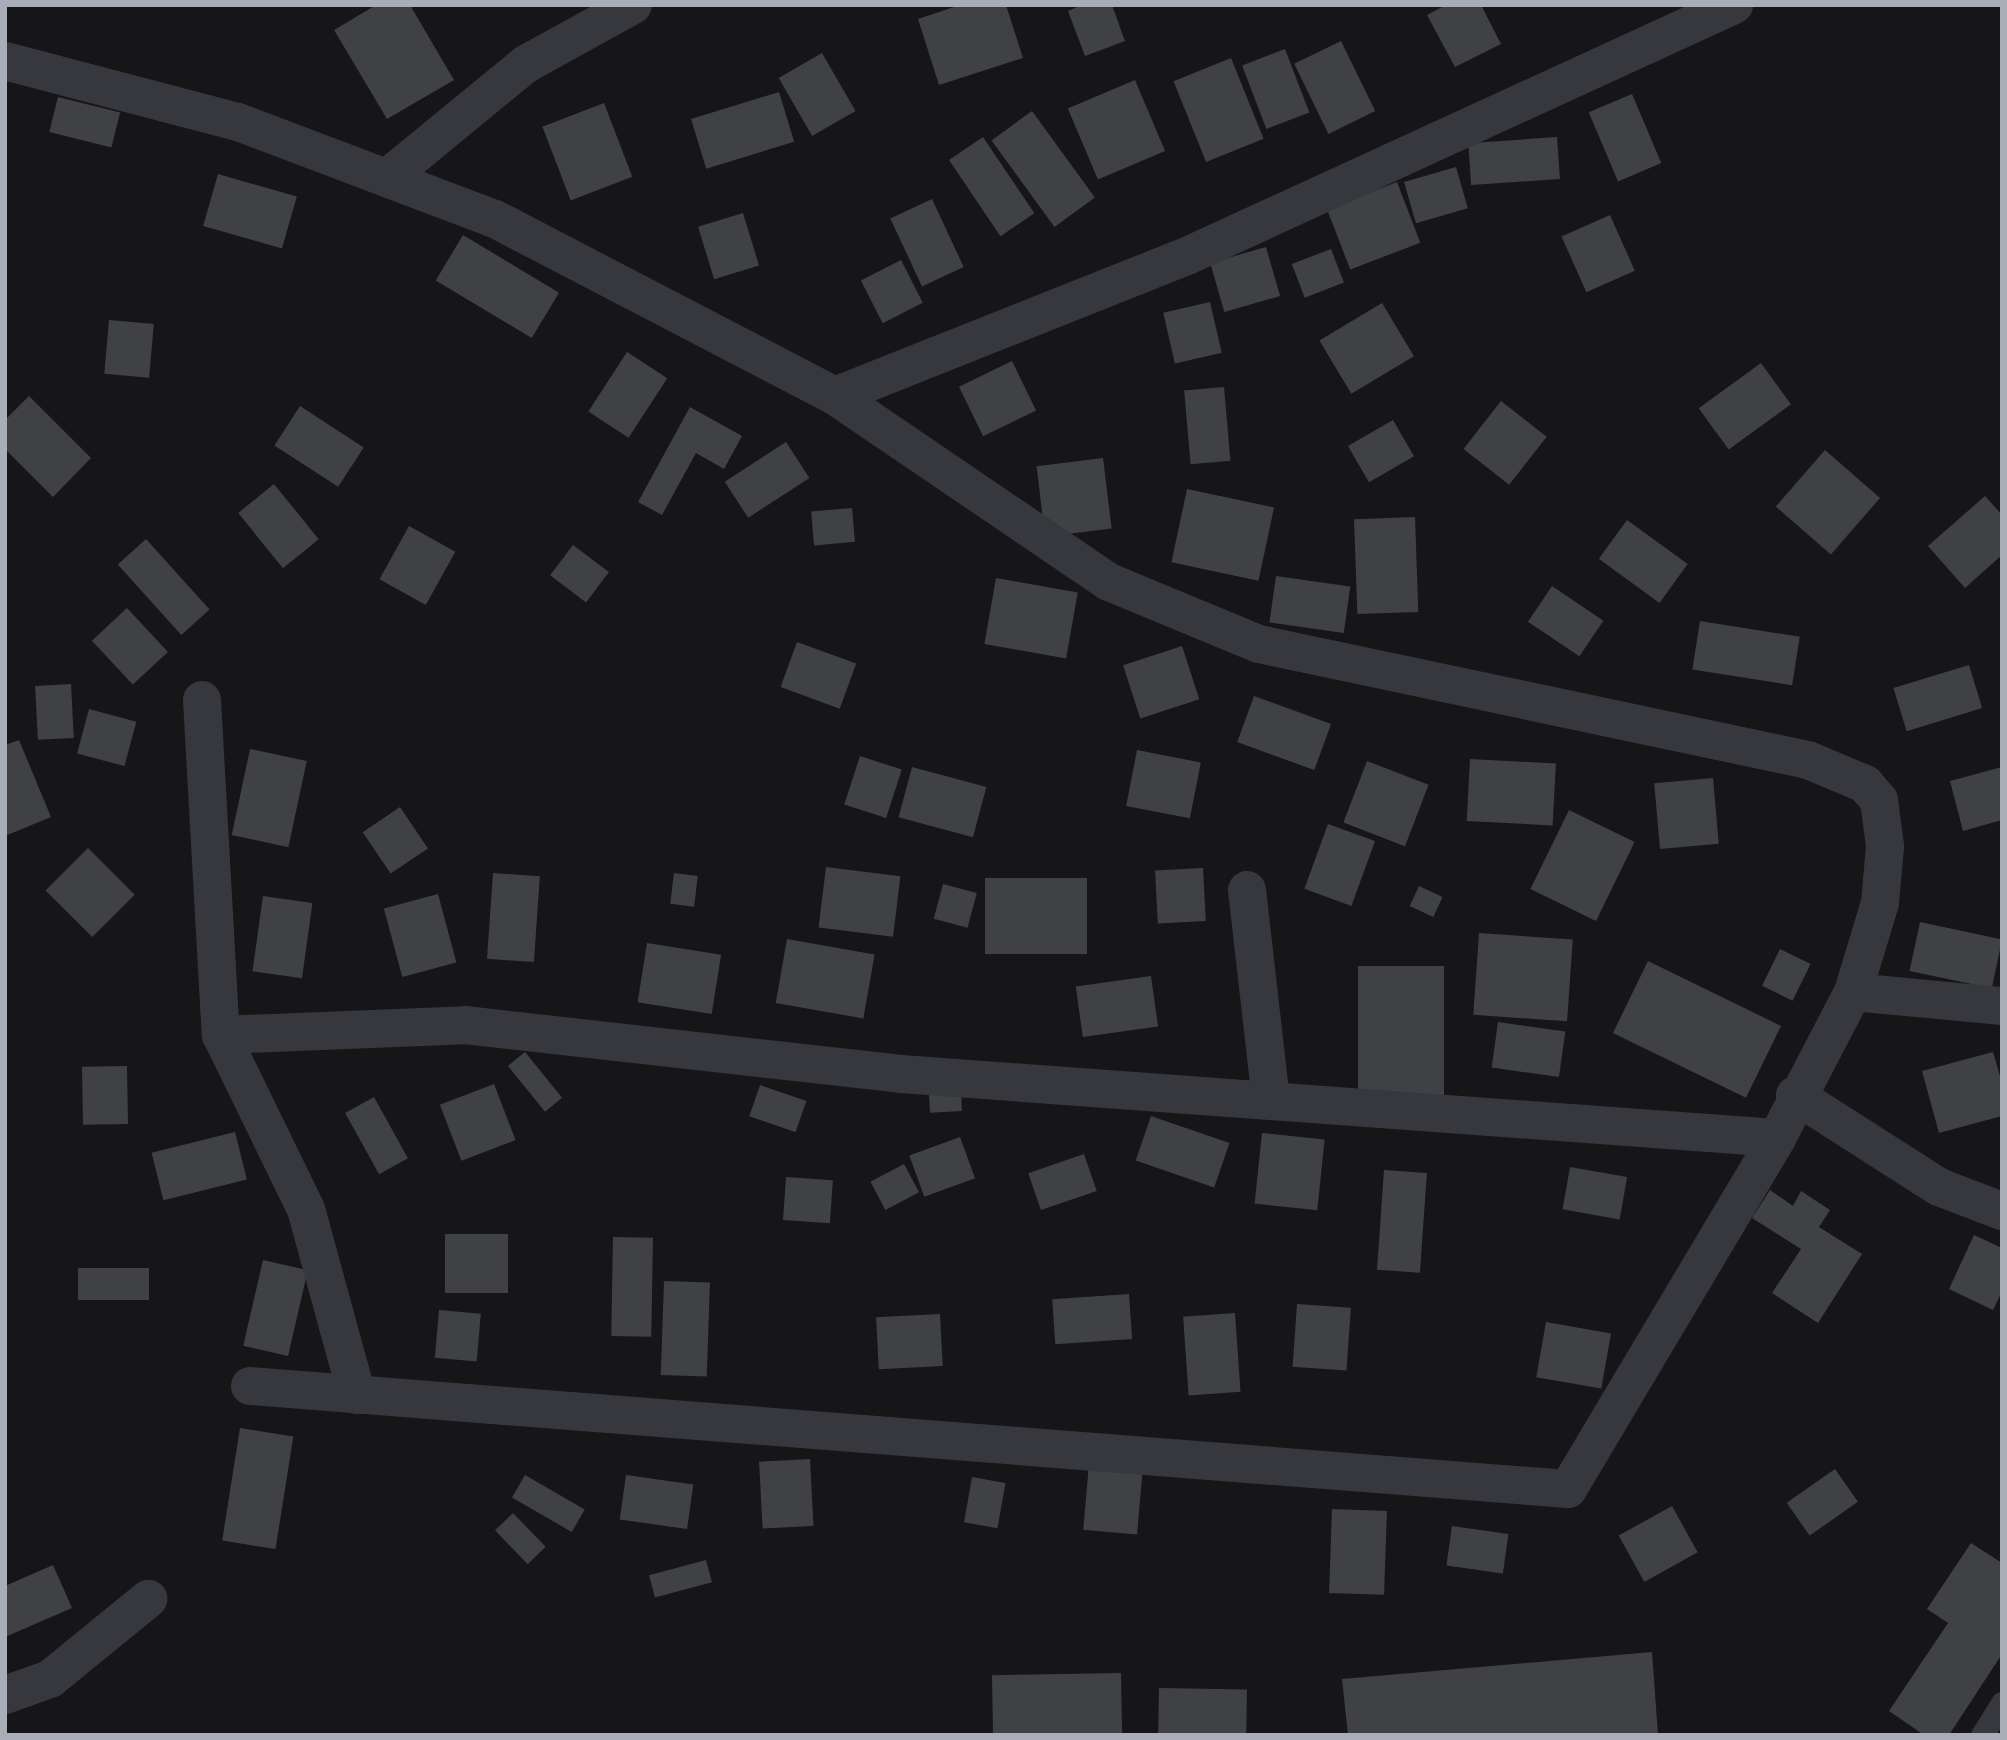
<!DOCTYPE html>
<style>
body{margin:0}
#map{position:relative;width:2007px;height:1740px;overflow:hidden;background:#161618;font-family:Cabin,sans-serif}
div>[style]{position:absolute}
[style*='--x']{left:calc(var(--x)*1px);top:calc(var(--y)*1px);width:calc(var(--w)*1px);rotate:calc(var(--a)*1deg)}
.building>*{inset:0;background:#404145;transform-origin:0 0}
.service>*{height:23px;margin:-11.5px;padding:0 11.5px;transform-origin:11.5px;border-radius:11.5px;background:#37383d}
.minor>*{height:38px;margin:-19px;padding:0 19px;transform-origin:19px;border-radius:19px;background:#37383d}
span{translate:-50% -50%;white-space:nowrap;text-align:center;line-height:1.15;-webkit-text-stroke:7px #111113;paint-order:stroke}
.frame{position:absolute;inset:0;border:7px solid #a8adb8;pointer-events:none}
</style>
<div id="map">
<div class="building">
<i style="clip-path:polygon(376px 5px,410px 5px,454px 80px,387px 119px,334px 30px)"></i>
<i style="clip-path:polygon(960px 5px,1006px 5px,1023px 58px,939px 85px,918px 19px)"></i>
<i style="clip-path:polygon(1082px 5px,1112px 5px,1125px 41px,1085px 56px,1068px 11px)"></i>
<i style="clip-path:polygon(1446px 5px,1481px 5px,1501px 44px,1455px 67px,1427px 15px)"></i>
<i style="left:1341px;top:41px;width:78px;height:52px;rotate:64deg"></i>
<i style="left:1285px;top:49px;width:68px;height:46px;rotate:69deg"></i>
<i style="left:822px;top:53px;width:67px;height:50px;rotate:60deg"></i>
<i style="left:1231px;top:58px;width:87px;height:62px;rotate:68deg"></i>
<i style="left:1135px;top:80px;width:77px;height:73px;rotate:67deg"></i>
<i style="left:779px;top:92px;width:52px;height:92px;rotate:73deg"></i>
<i style="left:1632px;top:94px;width:75px;height:47px;rotate:67deg"></i>
<i style="left:58px;top:97px;width:64px;height:36px;rotate:14deg"></i>
<i style="left:604px;top:103px;width:79px;height:66px;rotate:69deg"></i>
<i style="left:1032px;top:111px;width:107px;height:50px;rotate:54deg"></i>
<i style="left:983px;top:137px;width:92px;height:41px;rotate:56deg"></i>
<i style="left:1557px;top:137px;width:42px;height:89px;rotate:86deg"></i>
<i style="left:1456px;top:167px;width:43px;height:54px;rotate:74deg"></i>
<i style="left:218px;top:174px;width:82px;height:54px;rotate:16deg"></i>
<i style="left:1397px;top:182px;width:65px;height:75px;rotate:69deg"></i>
<i style="left:932px;top:199px;width:75px;height:46px;rotate:65deg"></i>
<i style="left:743px;top:213px;width:55px;height:47px;rotate:73deg"></i>
<i style="left:1610px;top:215px;width:61px;height:53px;rotate:66deg"></i>
<i style="left:463px;top:235px;width:112px;height:53px;rotate:31deg"></i>
<i style="left:1266px;top:247px;width:51px;height:58px;rotate:74deg"></i>
<i style="left:1331px;top:249px;width:36px;height:42px;rotate:69deg"></i>
<i style="left:901px;top:260px;width:48px;height:45px;rotate:63deg"></i>
<i style="left:1210px;top:302px;width:52px;height:48px;rotate:77deg"></i>
<i style="left:1382px;top:303px;width:62px;height:73px;rotate:59deg"></i>
<i style="left:109px;top:320px;width:45px;height:54px;rotate:5deg"></i>
<i style="left:627px;top:352px;width:48px;height:71px;rotate:33deg"></i>
<i style="left:1012px;top:361px;width:55px;height:59px;rotate:64deg"></i>
<i style="left:1761px;top:363px;width:51px;height:77px;rotate:54deg"></i>
<i style="left:1224px;top:387px;width:74px;height:40px;rotate:85deg"></i>
<i style="clip-path:polygon(29px 396px,91px 458px,53px 497px,5px 449px,5px 420px)"></i>
<i style="left:1501px;top:401px;width:58px;height:61px;rotate:38deg"></i>
<i style="left:300px;top:406px;width:76px;height:47px;rotate:33deg"></i>
<i style="clip-path:polygon(690px 407px,742px 436px,724px 469px,696px 453px,662px 515px,638px 502px)"></i>
<i style="left:1393px;top:420px;width:42px;height:52px;rotate:60deg"></i>
<i style="left:786px;top:442px;width:43px;height:73px;rotate:57deg"></i>
<i style="left:1825px;top:450px;width:73px;height:75px;rotate:41deg"></i>
<i style="left:1103px;top:458px;width:71px;height:67px;rotate:83deg"></i>
<i style="left:274px;top:484px;width:71px;height:46px;rotate:51deg"></i>
<i style="left:1187px;top:489px;width:89px;height:75px;rotate:12deg"></i>
<i style="clip-path:polygon(1985px 496px,2002px 515px,2002px 555px,1965px 588px,1928px 546px)"></i>
<i style="left:852px;top:508px;width:34px;height:41px;rotate:85deg"></i>
<i style="left:1415px;top:517px;width:95px;height:61px;rotate:88deg"></i>
<i style="left:1627px;top:520px;width:75px;height:48px;rotate:36deg"></i>
<i style="left:409px;top:526px;width:53px;height:61px;rotate:29deg"></i>
<i style="left:146px;top:539px;width:95px;height:38px;rotate:48deg"></i>
<i style="left:573px;top:545px;width:45px;height:38px;rotate:37deg"></i>
<i style="left:1276px;top:576px;width:75px;height:47px;rotate:8deg"></i>
<i style="left:996px;top:578px;width:83px;height:67px;rotate:10deg"></i>
<i style="left:1552px;top:586px;width:62px;height:43px;rotate:34deg"></i>
<i style="left:127px;top:608px;width:60px;height:48px;rotate:47deg"></i>
<i style="left:1700px;top:621px;width:101px;height:49px;rotate:9deg"></i>
<i style="left:797px;top:642px;width:63px;height:48px;rotate:20deg"></i>
<i style="left:1182px;top:646px;width:56px;height:62px;rotate:72deg"></i>
<i style="left:1969px;top:665px;width:45px;height:79px;rotate:73deg"></i>
<i style="left:71px;top:684px;width:54px;height:36px;rotate:87deg"></i>
<i style="left:1254px;top:696px;width:82px;height:49px;rotate:20deg"></i>
<i style="left:89px;top:709px;width:49px;height:46px;rotate:15deg"></i>
<i style="clip-path:polygon(19px 740px,51px 817px,5px 836px,5px 745px)"></i>
<i style="left:250px;top:749px;width:58px;height:88px;rotate:12deg"></i>
<i style="left:1137px;top:750px;width:65px;height:57px;rotate:11deg"></i>
<i style="left:860px;top:756px;width:44px;height:51px;rotate:18deg"></i>
<i style="left:1470px;top:759px;width:86px;height:62px;rotate:3deg"></i>
<i style="left:1367px;top:761px;width:66px;height:66px;rotate:21deg"></i>
<i style="left:912px;top:767px;width:77px;height:52px;rotate:15deg"></i>
<i style="clip-path:polygon(2002px 767px,2002px 820px,1963px 831px,1950px 781px)"></i>
<i style="left:1713px;top:778px;width:66px;height:59px;rotate:85deg"></i>
<i style="left:400px;top:807px;width:50px;height:45px;rotate:56deg"></i>
<i style="left:1569px;top:810px;width:73px;height:88px;rotate:26deg"></i>
<i style="left:1328px;top:824px;width:50px;height:69px;rotate:20deg"></i>
<i style="left:88px;top:848px;width:66px;height:60px;rotate:45deg"></i>
<i style="left:826px;top:867px;width:75px;height:61px;rotate:7deg"></i>
<i style="left:1203px;top:868px;width:53px;height:48px;rotate:87deg"></i>
<i style="left:493px;top:873px;width:47px;height:86px;rotate:4deg"></i>
<i style="left:674px;top:873px;width:24px;height:31px;rotate:7deg"></i>
<i style="left:1087px;top:878px;width:76px;height:102px;rotate:90deg"></i>
<i style="left:943px;top:884px;width:35px;height:36px;rotate:15deg"></i>
<i style="left:1419px;top:886px;width:26px;height:22px;rotate:25deg"></i>
<i style="left:438px;top:894px;width:71px;height:56px;rotate:75deg"></i>
<i style="left:263px;top:896px;width:50px;height:76px;rotate:8deg"></i>
<i style="left:1920px;top:922px;width:84px;height:50px;rotate:12deg"></i>
<i style="left:1479px;top:933px;width:94px;height:82px;rotate:4deg"></i>
<i style="left:787px;top:939px;width:89px;height:65px;rotate:10deg"></i>
<i style="left:647px;top:943px;width:75px;height:60px;rotate:9deg"></i>
<i style="left:1780px;top:949px;width:34px;height:41px;rotate:26deg"></i>
<i style="left:1648px;top:961px;width:148px;height:80px;rotate:26deg"></i>
<i style="left:1358px;top:966px;width:86px;height:129px"></i>
<i style="left:1151px;top:976px;width:51px;height:76px;rotate:82deg"></i>
<i style="left:1498px;top:1022px;width:68px;height:46px;rotate:8deg"></i>
<i style="left:525px;top:1052px;width:59px;height:22px;rotate:51deg"></i>
<i style="clip-path:polygon(1993px 1052px,2002px 1083px,2002px 1116px,1939px 1133px,1922px 1071px)"></i>
<i style="left:127px;top:1066px;width:58px;height:45px;rotate:89deg"></i>
<i style="left:494px;top:1084px;width:60px;height:58px;rotate:69deg"></i>
<i style="left:760px;top:1085px;width:49px;height:33px;rotate:19deg"></i>
<i style="left:961px;top:1093px;width:18px;height:32px;rotate:87deg"></i>
<i style="left:374px;top:1097px;width:70px;height:33px;rotate:61deg"></i>
<i style="left:1151px;top:1116px;width:83px;height:47px;rotate:19deg"></i>
<i style="left:235px;top:1132px;width:49px;height:86px;rotate:76deg"></i>
<i style="left:1262px;top:1133px;width:63px;height:71px;rotate:6deg"></i>
<i style="left:960px;top:1137px;width:44px;height:54px;rotate:70deg"></i>
<i style="left:1084px;top:1154px;width:39px;height:59px;rotate:71deg"></i>
<i style="left:904px;top:1164px;width:32px;height:38px;rotate:62deg"></i>
<i style="left:1570px;top:1167px;width:58px;height:43px;rotate:10deg"></i>
<i style="left:1384px;top:1170px;width:43px;height:100px;rotate:4deg"></i>
<i style="left:786px;top:1177px;width:47px;height:43px;rotate:4deg"></i>
<i style="clip-path:polygon(1770px 1190px,1793px 1206px,1801px 1191px,1830px 1210px,1819px 1227px,1862px 1254px,1818px 1323px,1772px 1293px,1801px 1249px,1752px 1218px)"></i>
<i style="left:445px;top:1234px;width:63px;height:59px"></i>
<i style="clip-path:polygon(1974px 1235px,2002px 1248px,2002px 1291px,1993px 1310px,1949px 1289px)"></i>
<i style="left:613px;top:1237px;width:40px;height:99px;rotate:1deg"></i>
<i style="left:263px;top:1260px;width:46px;height:88px;rotate:13deg"></i>
<i style="left:149px;top:1268px;width:32px;height:71px;rotate:90deg"></i>
<i style="left:664px;top:1281px;width:46px;height:94px;rotate:2deg"></i>
<i style="left:1129px;top:1294px;width:45px;height:77px;rotate:86deg"></i>
<i style="left:1297px;top:1304px;width:54px;height:63px;rotate:4deg"></i>
<i style="left:439px;top:1310px;width:42px;height:48px;rotate:5deg"></i>
<i style="left:1235px;top:1313px;width:79px;height:52px;rotate:86deg"></i>
<i style="left:940px;top:1314px;width:52px;height:64px;rotate:87deg"></i>
<i style="left:1546px;top:1322px;width:66px;height:56px;rotate:10deg"></i>
<i style="left:240px;top:1428px;width:54px;height:114px;rotate:9deg"></i>
<i style="left:810px;top:1459px;width:67px;height:51px;rotate:87deg"></i>
<i style="left:1089px;top:1464px;width:54px;height:66px;rotate:5deg"></i>
<i style="left:1835px;top:1469px;width:40px;height:59px;rotate:55deg"></i>
<i style="left:525px;top:1475px;width:69px;height:26px;rotate:30deg"></i>
<i style="left:626px;top:1475px;width:68px;height:45px;rotate:8deg"></i>
<i style="left:972px;top:1477px;width:34px;height:46px;rotate:10deg"></i>
<i style="left:1672px;top:1506px;width:53px;height:61px;rotate:61deg"></i>
<i style="left:1332px;top:1509px;width:55px;height:84px;rotate:2deg"></i>
<i style="left:513px;top:1513px;width:47px;height:25px;rotate:46deg"></i>
<i style="left:1452px;top:1526px;width:57px;height:40px;rotate:8deg"></i>
<i style="clip-path:polygon(1971px 1543px,2002px 1563px,2002px 1654px,1949px 1735px,1924px 1735px,1889px 1711px,1948px 1623px,1927px 1609px)"></i>
<i style="left:706px;top:1560px;width:23px;height:59px;rotate:75deg"></i>
<i style="clip-path:polygon(53px 1565px,72px 1608px,5px 1637px,5px 1586px)"></i>
<i style="clip-path:polygon(1652px 1652px,1658px 1735px,1348px 1735px,1342px 1679px)"></i>
<i style="left:1121px;top:1673px;width:62px;height:129px;rotate:89deg"></i>
<i style="left:1159px;top:1688px;width:88px;height:47px;rotate:1deg"></i>
</div>
<div class="service">
<i style="--x:1982;--y:1735;--w:38;--a:-58"></i>
</div>
<div class="minor">
<i style="--x:5;--y:61;--w:241;--a:14.7"></i>
<i style="--x:238;--y:122;--w:275;--a:20.7"></i>
<i style="--x:495;--y:219;--w:383;--a:27.5"></i>
<i style="--x:835;--y:396;--w:379;--a:-21.7"></i>
<i style="--x:1187;--y:256;--w:602;--a:-24.65"></i>
<i style="--x:387;--y:178;--w:180;--a:-39.4"></i>
<i style="--x:526;--y:64;--w:122;--a:-28.9"></i>
<i style="--x:835;--y:396;--w:331;--a:34.2"></i>
<i style="--x:1109;--y:582;--w:162;--a:22.5"></i>
<i style="--x:1259;--y:644;--w:561;--a:11.93"></i>
<i style="--x:1808;--y:760;--w:62;--a:22.8"></i>
<i style="--x:1865;--y:784;--w:21;--a:49"></i>
<i style="--x:1879;--y:800;--w:46;--a:82.6"></i>
<i style="--x:1885;--y:846;--w:57;--a:95"></i>
<i style="--x:1880;--y:903;--w:93;--a:106.9"></i>
<i style="--x:202;--y:700;--w:336;--a:86.8"></i>
<i style="--x:221;--y:1035;--w:194;--a:64"></i>
<i style="--x:306;--y:1209;--w:193;--a:74.7"></i>
<i style="--x:1247;--y:890;--w:212;--a:83.5"></i>
<i style="--x:221;--y:1035;--w:244;--a:-2.3"></i>
<i style="--x:465;--y:1025;--w:439;--a:6.4"></i>
<i style="--x:901;--y:1074;--w:878;--a:4.18"></i>
<i style="--x:1777;--y:1138;--w:165;--a:-62.5"></i>
<i style="--x:1853;--y:992;--w:150;--a:5.4"></i>
<i style="--x:1795;--y:1095;--w:171;--a:32.6"></i>
<i style="--x:1939;--y:1187;--w:67;--a:20.9"></i>
<i style="--x:250;--y:1386;--w:1322;--a:4.47"></i>
<i style="--x:1568;--y:1489;--w:409;--a:-59.2"></i>
<i style="--x:5;--y:1695;--w:48;--a:-19.6"></i>
<i style="--x:50;--y:1679;--w:127;--a:-39.2"></i>
</div>
<div class="frame"></div>
</div>
